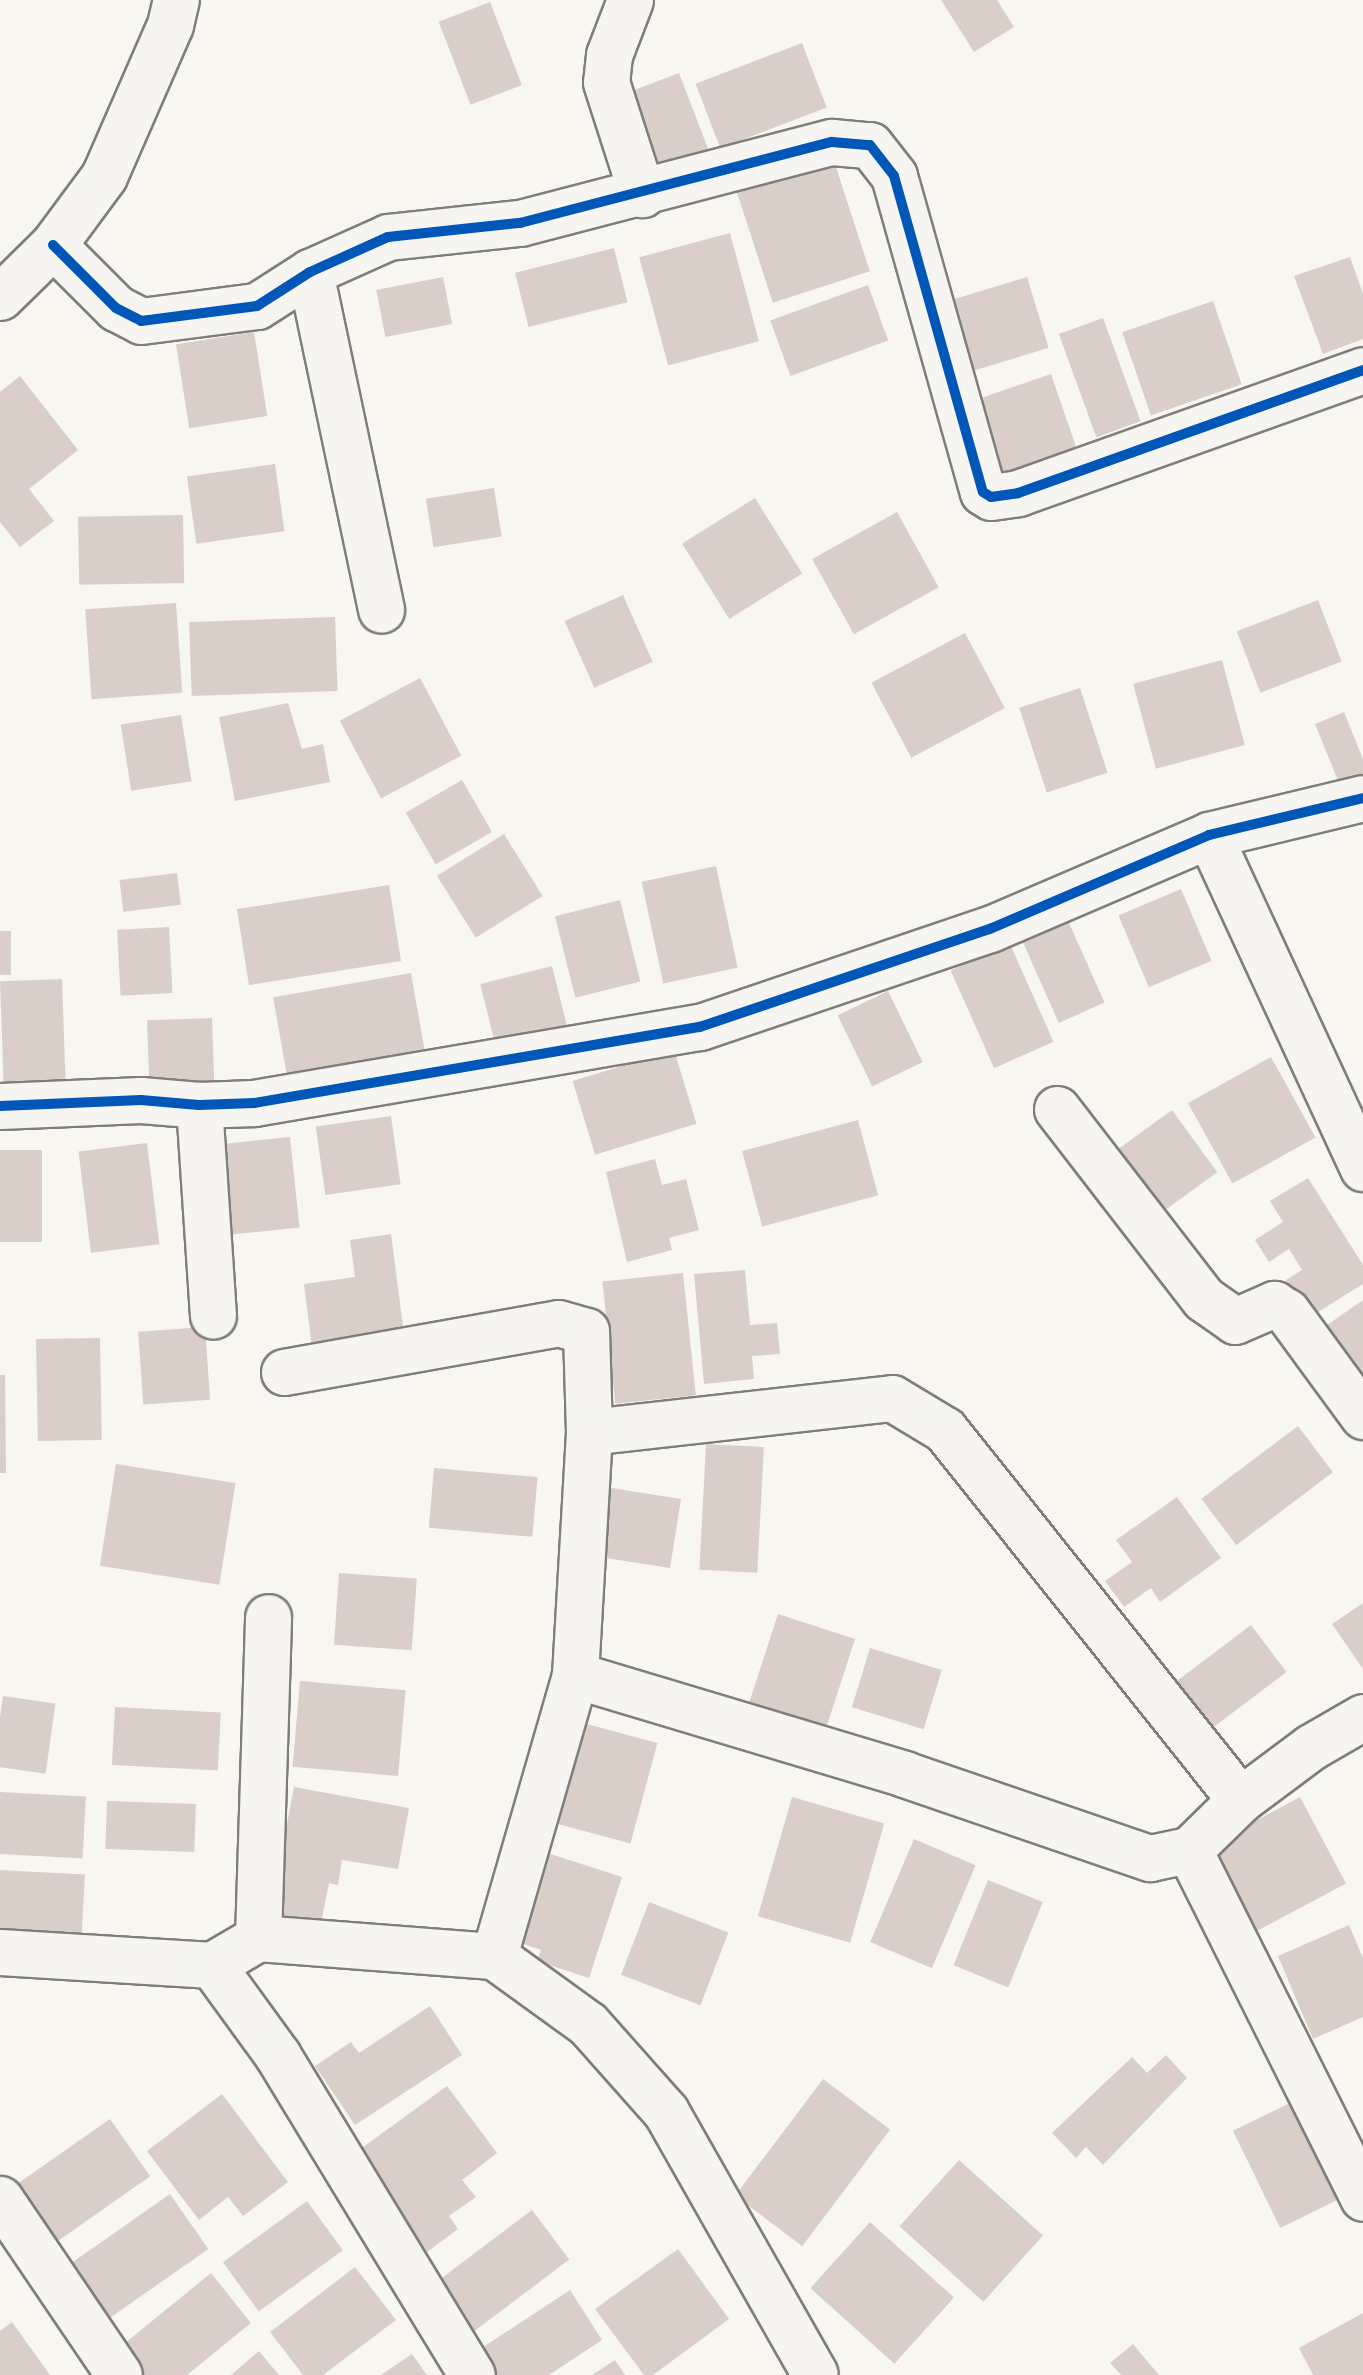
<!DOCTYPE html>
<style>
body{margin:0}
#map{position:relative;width:1363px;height:2375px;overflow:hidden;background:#f8f6f0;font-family:Pangolin,sans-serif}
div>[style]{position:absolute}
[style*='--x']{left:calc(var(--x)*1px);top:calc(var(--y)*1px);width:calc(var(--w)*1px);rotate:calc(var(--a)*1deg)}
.building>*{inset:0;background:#dacfc8;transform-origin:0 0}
.roads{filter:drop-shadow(2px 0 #7f7e7b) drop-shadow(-2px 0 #7f7e7b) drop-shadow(0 2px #7f7e7b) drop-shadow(0 -2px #7f7e7b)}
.minor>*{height:45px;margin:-22.5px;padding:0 22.5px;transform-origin:22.5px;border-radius:22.5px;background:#f6f5f1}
.cycleway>*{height:10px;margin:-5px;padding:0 5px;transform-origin:5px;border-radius:5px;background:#0057b8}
span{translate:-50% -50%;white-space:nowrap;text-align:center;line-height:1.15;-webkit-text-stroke:8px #fbf7ec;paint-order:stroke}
</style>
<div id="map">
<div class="building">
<i style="clip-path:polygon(941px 0,997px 0,1014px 27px,974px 52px)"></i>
<i style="left:490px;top:2px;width:89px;height:55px;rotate:69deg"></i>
<i style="left:802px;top:43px;width:69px;height:114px;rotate:69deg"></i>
<i style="left:679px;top:73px;width:88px;height:61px;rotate:69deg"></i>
<i style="left:834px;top:161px;width:116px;height:102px;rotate:72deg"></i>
<i style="left:730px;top:233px;width:112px;height:94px;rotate:75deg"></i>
<i style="left:614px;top:248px;width:56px;height:102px;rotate:76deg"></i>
<i style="clip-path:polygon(1350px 257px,1363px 294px,1363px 339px,1323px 354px,1294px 276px)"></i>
<i style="left:443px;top:277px;width:48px;height:68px;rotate:79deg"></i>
<i style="left:1027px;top:277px;width:74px;height:85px;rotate:73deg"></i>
<i style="left:868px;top:285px;width:59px;height:104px;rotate:70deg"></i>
<i style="left:1213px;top:301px;width:88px;height:96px;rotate:71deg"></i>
<i style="left:1103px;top:318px;width:110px;height:47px;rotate:70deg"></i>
<i style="left:254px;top:332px;width:85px;height:79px;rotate:81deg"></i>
<i style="left:1051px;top:374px;width:84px;height:86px;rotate:71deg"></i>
<i style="clip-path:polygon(20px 376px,78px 450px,29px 489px,54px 521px,20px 547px,0 522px,0 392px)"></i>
<i style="left:275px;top:464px;width:68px;height:89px;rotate:82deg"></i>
<i style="left:494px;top:488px;width:49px;height:69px;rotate:81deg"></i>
<i style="left:755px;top:498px;width:89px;height:86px;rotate:58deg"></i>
<i style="left:897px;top:512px;width:86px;height:97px;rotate:61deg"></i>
<i style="left:183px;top:515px;width:68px;height:105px;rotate:89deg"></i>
<i style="left:623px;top:595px;width:73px;height:64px;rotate:66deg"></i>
<i style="left:1318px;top:600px;width:66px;height:87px;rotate:69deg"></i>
<i style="left:176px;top:603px;width:90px;height:91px;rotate:86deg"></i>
<i style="left:335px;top:617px;width:74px;height:146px;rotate:88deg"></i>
<i style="left:965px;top:633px;width:85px;height:106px;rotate:62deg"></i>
<i style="left:1222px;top:660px;width:88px;height:92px;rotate:75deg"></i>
<i style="left:420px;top:678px;width:88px;height:91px;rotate:62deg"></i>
<i style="left:1080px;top:688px;width:89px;height:64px;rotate:72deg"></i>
<i style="clip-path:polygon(288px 703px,302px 749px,323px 744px,330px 782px,235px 801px,219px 717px)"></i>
<i style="clip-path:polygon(1344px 712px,1363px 759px,1363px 773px,1339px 783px,1315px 724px)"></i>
<i style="left:181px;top:715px;width:67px;height:61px;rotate:81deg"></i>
<i style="left:462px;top:780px;width:60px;height:65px;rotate:60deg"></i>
<i style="left:504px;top:834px;width:73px;height:79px;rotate:58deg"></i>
<i style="left:716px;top:866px;width:104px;height:76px;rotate:78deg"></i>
<i style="left:177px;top:873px;width:32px;height:58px;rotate:83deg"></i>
<i style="left:389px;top:885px;width:77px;height:154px;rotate:81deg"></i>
<i style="left:1181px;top:889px;width:78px;height:68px;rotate:67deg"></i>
<i style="left:620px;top:900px;width:84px;height:67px;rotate:76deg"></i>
<i style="left:1065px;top:914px;width:97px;height:50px;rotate:66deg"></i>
<i style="left:169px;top:927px;width:66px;height:52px;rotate:87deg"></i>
<i style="left:0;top:931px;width:11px;height:44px"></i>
<i style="left:1010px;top:944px;width:107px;height:65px;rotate:66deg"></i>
<i style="left:552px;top:966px;width:64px;height:74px;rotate:76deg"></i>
<i style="left:411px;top:973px;width:83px;height:140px;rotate:80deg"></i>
<i style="left:62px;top:979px;width:102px;height:62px;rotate:88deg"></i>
<i style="left:888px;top:991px;width:79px;height:56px;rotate:64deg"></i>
<i style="left:212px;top:1018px;width:70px;height:65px;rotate:88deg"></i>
<i style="left:674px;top:1050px;width:77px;height:106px;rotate:73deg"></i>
<i style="left:1271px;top:1057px;width:92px;height:95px;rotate:61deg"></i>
<i style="left:1172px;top:1110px;width:77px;height:72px;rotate:54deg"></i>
<i style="left:391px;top:1116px;width:69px;height:76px;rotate:82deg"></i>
<i style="left:858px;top:1120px;width:78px;height:120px;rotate:75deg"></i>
<i style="left:290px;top:1137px;width:91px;height:77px;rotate:84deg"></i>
<i style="left:147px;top:1143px;width:102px;height:69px;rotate:83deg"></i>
<i style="left:0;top:1150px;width:42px;height:92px"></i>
<i style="clip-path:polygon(655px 1159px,662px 1185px,686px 1179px,699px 1230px,669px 1238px,672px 1250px,627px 1262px,606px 1172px)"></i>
<i style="clip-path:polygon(1308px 1178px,1363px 1265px,1363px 1284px,1310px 1317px,1286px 1280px,1302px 1270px,1289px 1249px,1269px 1262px,1255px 1240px,1283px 1222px,1270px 1201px)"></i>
<i style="clip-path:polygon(391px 1234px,405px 1342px,313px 1355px,304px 1284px,355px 1277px,350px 1240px)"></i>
<i style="clip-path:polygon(745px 1270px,750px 1325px,777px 1323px,780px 1354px,752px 1356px,754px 1379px,704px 1384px,694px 1274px)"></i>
<i style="left:683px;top:1273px;width:123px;height:81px;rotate:84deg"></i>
<i style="clip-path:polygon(1363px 1300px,1363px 1398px,1317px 1332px)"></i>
<i style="left:205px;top:1327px;width:73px;height:67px;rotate:86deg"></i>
<i style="left:100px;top:1338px;width:102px;height:64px;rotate:89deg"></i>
<i style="clip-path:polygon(0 1375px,5px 1375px,6px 1473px,0 1473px)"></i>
<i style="left:1298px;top:1426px;width:58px;height:121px;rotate:53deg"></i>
<i style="left:706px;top:1444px;width:58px;height:126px;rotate:3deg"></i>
<i style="left:116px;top:1464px;width:121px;height:103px;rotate:9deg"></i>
<i style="left:434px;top:1468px;width:104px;height:60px;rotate:5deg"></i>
<i style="left:599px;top:1486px;width:83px;height:70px;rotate:9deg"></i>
<i style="clip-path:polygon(1177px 1497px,1221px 1558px,1160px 1602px,1151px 1588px,1124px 1607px,1105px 1581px,1132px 1562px,1116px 1540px)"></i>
<i style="left:339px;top:1573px;width:78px;height:72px;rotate:4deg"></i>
<i style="clip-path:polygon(1363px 1603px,1363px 1669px,1332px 1624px)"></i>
<i style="left:778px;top:1614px;width:81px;height:93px;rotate:18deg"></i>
<i style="left:1251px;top:1625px;width:59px;height:97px;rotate:53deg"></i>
<i style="left:870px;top:1648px;width:75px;height:62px;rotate:17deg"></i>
<i style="left:300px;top:1681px;width:106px;height:86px;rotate:5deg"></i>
<i style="left:3px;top:1696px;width:53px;height:71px;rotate:8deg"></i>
<i style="left:115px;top:1707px;width:106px;height:58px;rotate:3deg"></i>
<i style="left:583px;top:1723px;width:77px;height:104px;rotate:15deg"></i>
<i style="clip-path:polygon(294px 1787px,409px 1808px,398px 1869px,342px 1860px,338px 1885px,329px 1883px,321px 1923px,270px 1914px)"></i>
<i style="left:0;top:1792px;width:86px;height:62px;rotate:3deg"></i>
<i style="left:792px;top:1797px;width:96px;height:124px;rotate:16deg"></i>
<i style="left:1300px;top:1797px;width:98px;height:100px;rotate:62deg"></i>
<i style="left:107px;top:1801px;width:89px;height:48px;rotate:2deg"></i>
<i style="left:914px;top:1839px;width:67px;height:112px;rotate:23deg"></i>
<i style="clip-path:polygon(538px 1850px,622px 1877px,589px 1978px,537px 1961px,541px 1950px,509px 1939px)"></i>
<i style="left:0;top:1870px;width:85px;height:60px;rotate:3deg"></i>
<i style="left:988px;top:1880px;width:59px;height:92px;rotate:22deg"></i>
<i style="left:649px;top:1902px;width:85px;height:78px;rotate:21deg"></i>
<i style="clip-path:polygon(1349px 1925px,1363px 1958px,1363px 2017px,1313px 2039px,1278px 1956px)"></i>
<i style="clip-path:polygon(430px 2006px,462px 2055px,355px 2125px,315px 2066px,351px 2042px,359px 2053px)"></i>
<i style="clip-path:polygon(1166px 2055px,1187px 2078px,1103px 2165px,1086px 2147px,1076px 2158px,1052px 2133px,1132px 2057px,1147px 2073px)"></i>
<i style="left:823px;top:2079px;width:84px;height:146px;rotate:37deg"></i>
<i style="clip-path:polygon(447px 2086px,497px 2153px,462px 2180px,476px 2197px,449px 2216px,458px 2229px,427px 2252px,355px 2153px)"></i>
<i style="clip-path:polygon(222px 2094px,288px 2182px,243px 2216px,228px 2197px,199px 2220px,147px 2151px)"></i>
<i style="left:1294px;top:2101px;width:108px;height:68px;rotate:64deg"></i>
<i style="left:110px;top:2119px;width:70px;height:123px;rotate:55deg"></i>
<i style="left:959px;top:2160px;width:113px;height:89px;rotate:42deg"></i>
<i style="left:170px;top:2194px;width:67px;height:132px;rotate:55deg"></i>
<i style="left:307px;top:2201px;width:61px;height:104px;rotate:54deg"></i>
<i style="left:532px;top:2210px;width:62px;height:125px;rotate:53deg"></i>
<i style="left:870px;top:2222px;width:113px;height:89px;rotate:42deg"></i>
<i style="clip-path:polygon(678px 2249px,729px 2319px,653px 2375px,644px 2375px,595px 2309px)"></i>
<i style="clip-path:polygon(355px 2267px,396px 2320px,323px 2375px,303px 2375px,270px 2332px)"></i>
<i style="clip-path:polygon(211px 2273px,251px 2323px,187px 2375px,132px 2375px,114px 2352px)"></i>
<i style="clip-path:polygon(570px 2290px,602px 2340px,549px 2375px,492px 2375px,477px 2351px)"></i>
<i style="clip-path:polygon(1363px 2313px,1363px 2375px,1313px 2375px,1299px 2348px)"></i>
<i style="clip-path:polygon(12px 2322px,50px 2375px,0 2375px,0 2331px)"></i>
<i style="clip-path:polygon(1133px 2344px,1159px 2375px,1121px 2375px,1110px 2363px)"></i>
<i style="clip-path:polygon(259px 2351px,279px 2375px,231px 2375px)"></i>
<i style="clip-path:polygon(412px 2354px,427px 2375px,381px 2375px)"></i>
<i style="clip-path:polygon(615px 2360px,625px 2375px,592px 2375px)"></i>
</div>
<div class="roads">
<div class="minor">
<i style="--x:630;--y:0;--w:59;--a:110.9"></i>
<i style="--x:609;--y:55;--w:27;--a:96"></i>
<i style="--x:606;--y:82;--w:118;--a:72.2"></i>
<i style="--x:53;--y:245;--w:89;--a:45"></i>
<i style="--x:116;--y:308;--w:28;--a:27"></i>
<i style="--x:141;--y:321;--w:117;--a:-7.4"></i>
<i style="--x:257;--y:306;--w:63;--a:-32.7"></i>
<i style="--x:310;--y:272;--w:85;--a:-24.2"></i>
<i style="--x:388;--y:237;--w:133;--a:-6.1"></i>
<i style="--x:520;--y:223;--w:322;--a:-14.6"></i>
<i style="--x:832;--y:142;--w:38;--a:5"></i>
<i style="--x:870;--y:145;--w:39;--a:52"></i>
<i style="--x:894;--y:176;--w:328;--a:74.3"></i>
<i style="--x:983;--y:492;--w:9;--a:32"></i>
<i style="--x:991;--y:497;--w:27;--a:-8"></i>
<i style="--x:1018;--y:493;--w:366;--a:-19.6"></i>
<i style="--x:310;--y:272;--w:345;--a:78.1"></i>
<i style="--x:0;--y:297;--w:74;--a:-44.5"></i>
<i style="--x:53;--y:245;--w:86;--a:-53.5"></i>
<i style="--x:104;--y:176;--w:165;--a:-66.4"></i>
<i style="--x:170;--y:25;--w:26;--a:-77"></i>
<i style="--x:1209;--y:835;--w:367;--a:65.2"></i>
<i style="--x:199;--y:1105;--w:211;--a:86.2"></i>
<i style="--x:0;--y:1106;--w:141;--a:-2.4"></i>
<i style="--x:141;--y:1100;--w:58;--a:4.9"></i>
<i style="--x:199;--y:1105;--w:55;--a:-2.1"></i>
<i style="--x:254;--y:1103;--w:452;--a:-9.7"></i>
<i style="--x:700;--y:1027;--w:306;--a:-18.7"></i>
<i style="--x:990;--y:929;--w:238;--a:-23.2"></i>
<i style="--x:1209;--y:835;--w:158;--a:-13.5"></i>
<i style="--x:1057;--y:1109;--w:240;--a:52.3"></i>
<i style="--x:1204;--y:1299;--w:38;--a:35"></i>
<i style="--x:1235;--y:1321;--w:43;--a:-23.6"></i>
<i style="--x:1274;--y:1304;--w:15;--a:32"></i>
<i style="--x:1287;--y:1312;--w:129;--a:53.8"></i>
<i style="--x:284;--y:1372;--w:278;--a:-10.1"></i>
<i style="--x:558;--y:1323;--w:29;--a:16"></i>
<i style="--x:586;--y:1331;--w:101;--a:88.3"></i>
<i style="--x:589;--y:1432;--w:305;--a:-6.4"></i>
<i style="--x:892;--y:1398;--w:62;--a:31.1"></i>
<i style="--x:945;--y:1430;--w:473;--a:51.4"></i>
<i style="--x:575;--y:1675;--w:344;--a:16.7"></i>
<i style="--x:904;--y:1774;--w:260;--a:18.9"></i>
<i style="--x:1150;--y:1858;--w:40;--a:-12"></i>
<i style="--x:1189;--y:1850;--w:389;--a:63.4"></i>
<i style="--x:1189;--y:1850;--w:71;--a:-44.4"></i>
<i style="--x:1240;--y:1800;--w:89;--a:-36.7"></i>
<i style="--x:1311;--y:1747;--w:60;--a:-30"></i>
<i style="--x:258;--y:1938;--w:321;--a:-88.2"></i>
<i style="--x:0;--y:1952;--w:212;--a:3.5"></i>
<i style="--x:212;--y:1965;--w:53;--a:-30.4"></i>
<i style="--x:258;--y:1938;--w:237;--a:4.4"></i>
<i style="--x:494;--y:1956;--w:116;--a:35.9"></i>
<i style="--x:588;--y:2024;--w:118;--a:48.4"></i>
<i style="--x:666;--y:2112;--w:301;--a:60.4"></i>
<i style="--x:494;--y:1956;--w:292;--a:-73.9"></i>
<i style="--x:575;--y:1675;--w:243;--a:-86.7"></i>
<i style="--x:212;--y:1965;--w:112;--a:54"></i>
<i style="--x:278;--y:2056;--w:373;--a:58.7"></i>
<i style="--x:0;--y:2199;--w:212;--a:55.9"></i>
</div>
</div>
<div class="cycleway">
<i style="--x:53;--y:245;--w:89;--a:45"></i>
<i style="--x:116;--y:308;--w:28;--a:27"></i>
<i style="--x:141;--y:321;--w:117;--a:-7.4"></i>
<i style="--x:257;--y:306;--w:63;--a:-32.7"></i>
<i style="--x:310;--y:272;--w:85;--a:-24.2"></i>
<i style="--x:388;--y:237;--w:133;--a:-6.1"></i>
<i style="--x:520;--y:223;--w:322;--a:-14.6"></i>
<i style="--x:832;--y:142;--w:38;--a:5"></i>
<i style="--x:870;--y:145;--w:39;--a:52"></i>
<i style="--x:894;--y:176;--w:328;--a:74.3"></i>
<i style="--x:983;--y:492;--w:9;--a:32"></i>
<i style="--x:991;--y:497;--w:27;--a:-8"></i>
<i style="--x:1018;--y:493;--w:366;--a:-19.6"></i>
<i style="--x:0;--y:1106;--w:141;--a:-2.4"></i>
<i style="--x:141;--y:1100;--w:58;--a:4.9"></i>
<i style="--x:199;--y:1105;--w:55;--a:-2.1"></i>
<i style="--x:254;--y:1103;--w:452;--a:-9.7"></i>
<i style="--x:700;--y:1027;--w:306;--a:-18.7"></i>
<i style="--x:990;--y:929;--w:238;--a:-23.2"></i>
<i style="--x:1209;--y:835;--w:158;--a:-13.5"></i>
</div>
</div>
